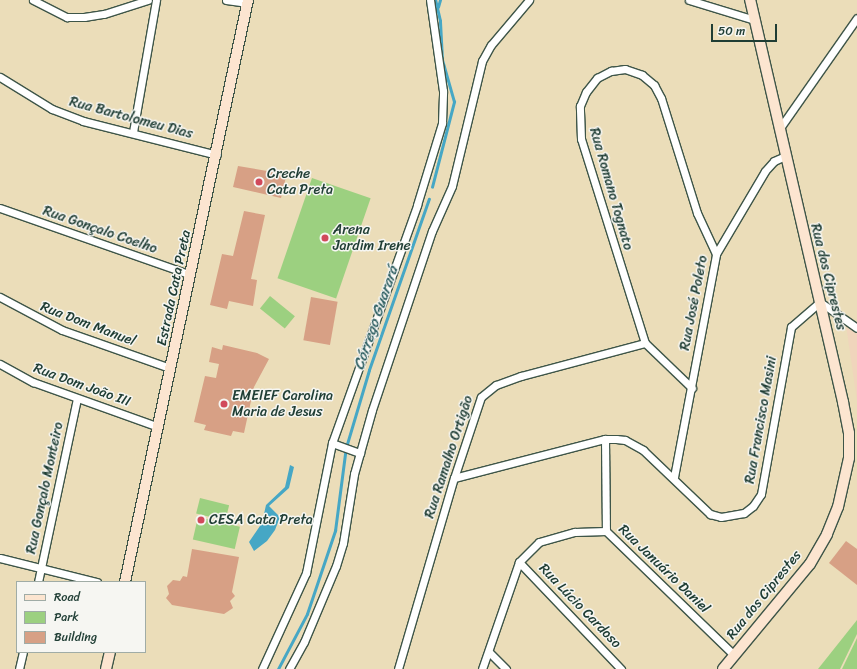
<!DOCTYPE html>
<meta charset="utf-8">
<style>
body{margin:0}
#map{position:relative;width:857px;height:669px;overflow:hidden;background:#ebddb9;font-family:Sriracha,sans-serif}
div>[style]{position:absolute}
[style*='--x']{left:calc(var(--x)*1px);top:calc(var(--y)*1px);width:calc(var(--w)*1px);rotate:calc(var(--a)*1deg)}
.built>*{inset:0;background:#f0d5bc}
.green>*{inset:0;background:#9cd080;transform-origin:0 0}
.water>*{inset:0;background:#46a7c5}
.stream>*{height:2.5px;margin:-1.25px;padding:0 1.25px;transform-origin:1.25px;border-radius:1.25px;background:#46a7c5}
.building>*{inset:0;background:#d7a085;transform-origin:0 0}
.roads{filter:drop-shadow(1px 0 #3e5548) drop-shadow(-1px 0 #3e5548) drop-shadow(0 1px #3e5548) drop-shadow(0 -1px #3e5548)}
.street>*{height:7px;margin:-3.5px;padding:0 3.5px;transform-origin:3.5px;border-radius:3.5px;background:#fff}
.secondary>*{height:10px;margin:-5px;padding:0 5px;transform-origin:5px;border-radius:5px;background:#fce5d0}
.dots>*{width:11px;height:11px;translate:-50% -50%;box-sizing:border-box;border:2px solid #f6f6f2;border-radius:50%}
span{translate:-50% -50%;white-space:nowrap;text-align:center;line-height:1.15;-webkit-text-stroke:3px #f6f6f2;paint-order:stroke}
.street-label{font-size:14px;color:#1f3d34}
.poi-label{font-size:14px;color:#1f3d34}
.left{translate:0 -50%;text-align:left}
.water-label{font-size:15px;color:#2b5d60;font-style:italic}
.legend{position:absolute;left:16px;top:581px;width:130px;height:72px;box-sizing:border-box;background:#f6f6f2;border:1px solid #a0aca6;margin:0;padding:5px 7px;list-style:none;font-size:12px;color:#1f3d34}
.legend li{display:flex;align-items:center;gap:8px;height:20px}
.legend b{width:20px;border:1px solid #a0aca6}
.scale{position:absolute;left:711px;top:24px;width:66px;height:18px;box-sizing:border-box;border:2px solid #1f3d34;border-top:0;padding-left:5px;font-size:12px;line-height:14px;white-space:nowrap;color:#1f3d34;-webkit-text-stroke:3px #f6f6f2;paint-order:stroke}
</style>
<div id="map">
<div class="built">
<i style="clip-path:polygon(846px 325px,857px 334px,857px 401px)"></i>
</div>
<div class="green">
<i style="left:312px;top:178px;width:62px;height:106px;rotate:19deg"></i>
<i style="left:270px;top:296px;width:32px;height:16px;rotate:39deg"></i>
<i style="left:200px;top:498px;width:30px;height:16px;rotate:14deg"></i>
<i style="left:198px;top:517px;width:43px;height:23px;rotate:13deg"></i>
<i style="clip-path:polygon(857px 620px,857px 634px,840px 669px,818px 669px)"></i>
<i style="clip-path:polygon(857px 638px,857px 669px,842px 669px)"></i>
</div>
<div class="water">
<i style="clip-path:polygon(290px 465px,294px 467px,289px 488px,269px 506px,280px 517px,275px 530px,267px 541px,254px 551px,249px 542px,262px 523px,266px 505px,285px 487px)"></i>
</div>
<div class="stream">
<i style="--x:438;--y:7;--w:7;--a:-74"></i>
<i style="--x:432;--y:187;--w:88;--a:-75.5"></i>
<i style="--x:454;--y:102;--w:44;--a:-105.9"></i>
<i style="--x:442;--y:60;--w:39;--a:-93"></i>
<i style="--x:440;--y:21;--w:22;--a:-103"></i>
<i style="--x:347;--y:444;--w:77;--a:-73.4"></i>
<i style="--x:369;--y:370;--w:181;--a:-70.7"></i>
<i style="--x:278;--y:669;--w:62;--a:-62.2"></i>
<i style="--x:307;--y:614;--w:88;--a:-71.4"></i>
<i style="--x:335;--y:531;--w:78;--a:-82.6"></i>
</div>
<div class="building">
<i style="clip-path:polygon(238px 166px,273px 172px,272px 174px,286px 177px,281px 198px,233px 187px)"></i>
<i style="clip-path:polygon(244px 211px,265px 215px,251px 279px,257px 280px,253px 306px,229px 301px,227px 309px,210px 305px,222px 254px,233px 256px)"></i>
<i style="left:311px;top:297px;width:27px;height:44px;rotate:10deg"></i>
<i style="clip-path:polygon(223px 345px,257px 353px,269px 359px,254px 387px,244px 433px,233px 431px,231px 436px,204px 430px,206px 425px,194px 422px,205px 376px,216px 378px,219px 364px,209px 362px,212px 347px,222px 350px)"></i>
<i style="clip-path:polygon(846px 541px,857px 549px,857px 585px,829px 563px)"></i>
<i style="clip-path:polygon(192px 549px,239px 557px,232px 592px,235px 596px,230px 601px,233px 608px,224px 614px,172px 605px,166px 598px,169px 594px,167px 586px,173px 580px,180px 581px,183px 576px,187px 577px)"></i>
</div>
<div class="roads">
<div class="street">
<i style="--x:33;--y:0;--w:38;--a:27"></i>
<i style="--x:67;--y:17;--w:17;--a:0"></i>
<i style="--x:84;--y:17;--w:20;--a:-9"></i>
<i style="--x:104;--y:14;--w:46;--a:-17.7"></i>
<i style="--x:226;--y:0;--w:22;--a:8"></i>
<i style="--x:689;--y:0;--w:69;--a:16.9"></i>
<i style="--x:0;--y:77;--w:61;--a:31.6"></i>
<i style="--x:52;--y:109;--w:33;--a:21"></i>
<i style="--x:83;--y:121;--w:138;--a:14.2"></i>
<i style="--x:780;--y:128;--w:134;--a:-55"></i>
<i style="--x:133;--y:132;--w:134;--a:-80.1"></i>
<i style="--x:0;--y:208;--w:202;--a:19.3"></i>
<i style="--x:0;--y:297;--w:70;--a:28"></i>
<i style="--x:62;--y:330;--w:114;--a:19.4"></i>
<i style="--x:0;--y:364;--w:38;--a:29"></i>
<i style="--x:33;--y:382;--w:131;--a:19.7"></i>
<i style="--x:692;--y:388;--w:65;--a:-136.2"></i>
<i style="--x:645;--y:343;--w:214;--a:-107.4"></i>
<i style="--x:581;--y:139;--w:33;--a:-92"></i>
<i style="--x:580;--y:106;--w:15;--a:-67"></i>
<i style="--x:586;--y:92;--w:18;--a:-52"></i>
<i style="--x:597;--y:78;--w:16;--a:-27"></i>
<i style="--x:611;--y:71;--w:14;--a:-8"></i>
<i style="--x:625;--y:69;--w:18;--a:19"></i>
<i style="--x:642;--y:75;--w:16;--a:40"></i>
<i style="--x:654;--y:85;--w:15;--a:62"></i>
<i style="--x:661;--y:98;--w:121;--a:72.6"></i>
<i style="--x:697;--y:213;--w:45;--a:65.1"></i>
<i style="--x:605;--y:439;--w:92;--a:89.4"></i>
<i style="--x:332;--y:443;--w:30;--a:20"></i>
<i style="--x:674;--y:477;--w:227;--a:-79.3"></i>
<i style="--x:716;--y:254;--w:96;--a:-59.4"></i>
<i style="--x:765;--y:171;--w:13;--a:-48"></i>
<i style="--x:774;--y:161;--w:12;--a:-24"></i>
<i style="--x:454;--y:478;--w:156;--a:-14.5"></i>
<i style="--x:605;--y:439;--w:11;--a:0"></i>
<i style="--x:616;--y:439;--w:9;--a:6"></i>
<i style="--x:625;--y:440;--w:21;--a:29"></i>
<i style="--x:643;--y:450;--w:93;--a:43.7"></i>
<i style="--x:710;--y:514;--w:11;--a:15"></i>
<i style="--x:721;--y:517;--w:23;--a:-10"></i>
<i style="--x:744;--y:513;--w:11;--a:-38"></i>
<i style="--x:753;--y:506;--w:14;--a:-56"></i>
<i style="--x:761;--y:494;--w:170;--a:-79.8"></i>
<i style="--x:791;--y:327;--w:38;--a:-41"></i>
<i style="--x:820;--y:302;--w:45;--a:35.1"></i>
<i style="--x:0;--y:558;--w:100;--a:13.9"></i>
<i style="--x:519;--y:562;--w:148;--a:46.4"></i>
<i style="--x:38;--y:582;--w:187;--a:-78"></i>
<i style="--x:489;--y:652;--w:24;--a:45"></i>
<i style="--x:19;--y:669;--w:17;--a:-77"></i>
<i style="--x:262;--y:669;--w:106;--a:-65.4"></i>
<i style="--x:306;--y:573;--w:133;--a:-78.7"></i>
<i style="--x:332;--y:443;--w:253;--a:-70.3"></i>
<i style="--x:417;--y:205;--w:86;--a:-73"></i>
<i style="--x:442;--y:123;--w:32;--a:-88"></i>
<i style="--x:443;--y:91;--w:92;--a:-98.1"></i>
<i style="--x:289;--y:669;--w:31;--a:-61"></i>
<i style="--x:304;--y:642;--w:82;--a:-67.2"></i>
<i style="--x:336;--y:566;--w:24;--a:-73"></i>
<i style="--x:343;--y:543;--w:70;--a:-80.9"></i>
<i style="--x:354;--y:474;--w:66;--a:-74.3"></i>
<i style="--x:372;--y:410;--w:189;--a:-71.5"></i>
<i style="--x:432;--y:231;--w:49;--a:-66"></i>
<i style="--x:452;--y:186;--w:129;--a:-76.5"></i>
<i style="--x:482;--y:61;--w:18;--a:-61"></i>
<i style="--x:491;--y:45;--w:59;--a:-49.8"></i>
<i style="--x:398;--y:669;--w:199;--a:-73.7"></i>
<i style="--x:454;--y:478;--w:85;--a:-71.6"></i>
<i style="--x:481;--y:397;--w:19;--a:-39"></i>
<i style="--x:496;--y:385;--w:27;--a:-20"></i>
<i style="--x:521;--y:376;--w:128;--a:-14.9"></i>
<i style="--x:482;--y:669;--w:113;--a:-70.9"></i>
<i style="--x:519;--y:562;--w:28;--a:-45"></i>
<i style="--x:539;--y:542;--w:37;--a:-16"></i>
<i style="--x:575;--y:532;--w:31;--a:-2"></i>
<i style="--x:606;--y:531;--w:178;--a:44.1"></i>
</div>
<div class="secondary">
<i style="--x:125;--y:582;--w:595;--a:-78.07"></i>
<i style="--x:106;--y:669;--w:17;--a:-77"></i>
<i style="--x:723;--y:669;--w:136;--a:-50.4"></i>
<i style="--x:810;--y:564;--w:34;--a:-60"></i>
<i style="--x:827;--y:534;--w:29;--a:-68"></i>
<i style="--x:838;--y:507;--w:50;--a:-77.3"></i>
<i style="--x:849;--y:458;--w:25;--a:-90"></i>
<i style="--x:849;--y:433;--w:32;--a:-101"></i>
<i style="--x:843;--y:402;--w:413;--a:-103"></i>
</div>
</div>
<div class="dots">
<i style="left:259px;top:182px;background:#d1495b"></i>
<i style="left:325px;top:238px;background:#d1495b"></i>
<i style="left:224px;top:404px;background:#d1495b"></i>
<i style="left:201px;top:520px;background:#d1495b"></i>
</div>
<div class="street-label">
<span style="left:131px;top:118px;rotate:15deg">Rua Bartolomeu Dias</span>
<span style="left:611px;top:189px;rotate:74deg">Rua Romano Tognato</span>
<span style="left:100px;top:230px;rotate:19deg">Rua Gonçalo Coelho</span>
<span style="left:828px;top:277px;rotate:76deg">Rua dos Ciprestes</span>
<span style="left:174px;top:288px;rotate:-78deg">Estrada Cata Preta</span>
<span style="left:694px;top:303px;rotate:-79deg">Rua José Poleto</span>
<span style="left:88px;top:324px;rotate:21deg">Rua Dom Manuel</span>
<span style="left:82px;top:385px;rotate:20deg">Rua Dom João III</span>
<span style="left:761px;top:420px;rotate:-80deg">Rua Francisco Masini</span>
<span style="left:449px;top:457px;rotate:-72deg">Rua Ramalho Ortigão</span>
<span style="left:45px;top:488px;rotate:-78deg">Rua Gonçalo Monteiro</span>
<span style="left:664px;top:569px;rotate:44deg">Rua Januário Daniel</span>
<span style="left:764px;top:595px;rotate:-51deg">Rua dos Ciprestes</span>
<span style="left:580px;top:606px;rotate:46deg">Rua Lúcio Cardoso</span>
</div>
<div class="poi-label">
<span class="left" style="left:267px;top:182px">Creche<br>Cata Preta</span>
<span class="left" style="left:333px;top:238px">Arena<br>Jardim Irene</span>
<span class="left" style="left:232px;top:404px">EMEIEF Carolina<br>Maria de Jesus</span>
<span class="left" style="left:209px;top:520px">CESA Cata Preta</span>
</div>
<div class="water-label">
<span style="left:376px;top:318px;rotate:-71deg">Córrego Guarará</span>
</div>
<ul class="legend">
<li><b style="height:5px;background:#fce5d0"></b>Road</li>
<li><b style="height:11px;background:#9cd080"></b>Park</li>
<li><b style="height:11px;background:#d7a085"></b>Building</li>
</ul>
<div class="scale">50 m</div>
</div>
